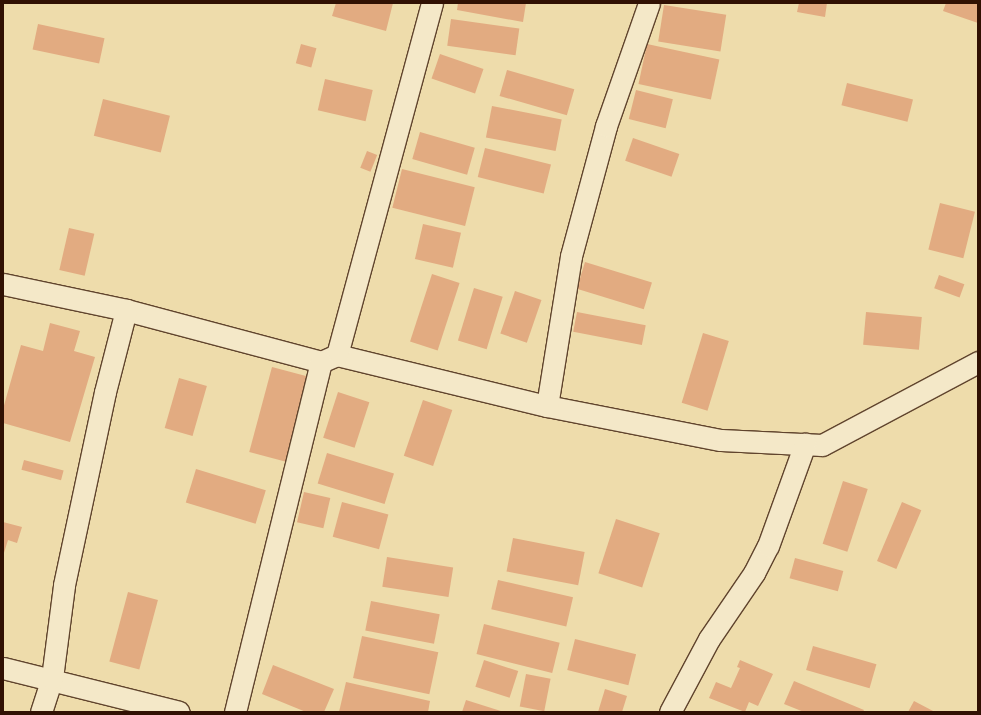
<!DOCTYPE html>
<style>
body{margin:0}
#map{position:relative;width:981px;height:715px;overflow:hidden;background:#eedcab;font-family:"IM FELL English",serif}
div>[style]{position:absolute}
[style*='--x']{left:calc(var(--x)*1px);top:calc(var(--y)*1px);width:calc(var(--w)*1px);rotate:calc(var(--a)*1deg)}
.building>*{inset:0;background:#e2ab81;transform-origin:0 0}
.roads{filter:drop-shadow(1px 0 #60442d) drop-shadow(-1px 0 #60442d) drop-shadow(0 1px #60442d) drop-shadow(0 -1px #60442d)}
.minor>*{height:21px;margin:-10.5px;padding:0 10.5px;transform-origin:10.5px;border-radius:10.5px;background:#f4e8c8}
span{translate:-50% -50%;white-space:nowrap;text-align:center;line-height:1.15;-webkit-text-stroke:4px #f4e8c8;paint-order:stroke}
.frame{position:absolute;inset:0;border:4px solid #311103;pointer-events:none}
</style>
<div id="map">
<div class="building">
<i style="clip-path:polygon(336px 3px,393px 3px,386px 31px,332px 16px)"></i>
<i style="clip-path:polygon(458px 3px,526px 3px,523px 22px,457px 10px)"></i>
<i style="clip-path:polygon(799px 3px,827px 3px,825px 17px,797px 12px)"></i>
<i style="clip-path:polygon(946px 3px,978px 3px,978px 23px,943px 11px)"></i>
<i style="left:664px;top:5px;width:63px;height:37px;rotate:9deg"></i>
<i style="left:451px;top:19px;width:69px;height:27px;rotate:8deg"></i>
<i style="left:38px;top:24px;width:68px;height:26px;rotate:12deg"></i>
<i style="left:301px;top:44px;width:16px;height:20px;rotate:15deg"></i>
<i style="left:647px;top:44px;width:74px;height:41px;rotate:12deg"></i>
<i style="left:440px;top:54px;width:46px;height:26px;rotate:19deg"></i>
<i style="left:507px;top:70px;width:70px;height:27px;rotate:16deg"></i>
<i style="left:325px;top:79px;width:49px;height:32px;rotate:13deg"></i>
<i style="left:847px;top:83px;width:68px;height:23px;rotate:14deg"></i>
<i style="left:636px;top:90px;width:38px;height:30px;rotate:14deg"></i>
<i style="left:103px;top:99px;width:69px;height:38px;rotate:14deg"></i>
<i style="left:492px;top:106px;width:71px;height:32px;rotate:11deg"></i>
<i style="left:420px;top:132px;width:57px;height:28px;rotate:16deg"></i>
<i style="left:633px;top:138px;width:49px;height:24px;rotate:19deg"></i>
<i style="left:485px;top:148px;width:68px;height:30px;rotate:14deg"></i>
<i style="left:367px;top:151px;width:11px;height:18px;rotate:22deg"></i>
<i style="left:402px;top:169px;width:75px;height:40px;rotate:14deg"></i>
<i style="left:940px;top:203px;width:36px;height:48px;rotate:14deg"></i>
<i style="left:423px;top:224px;width:39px;height:36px;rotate:13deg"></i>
<i style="left:69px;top:228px;width:26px;height:43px;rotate:13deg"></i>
<i style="left:585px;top:262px;width:70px;height:28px;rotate:17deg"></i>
<i style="left:432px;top:274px;width:29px;height:71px;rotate:18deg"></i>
<i style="left:939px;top:275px;width:27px;height:14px;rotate:20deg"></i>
<i style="left:474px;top:288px;width:30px;height:55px;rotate:17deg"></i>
<i style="left:515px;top:291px;width:28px;height:45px;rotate:19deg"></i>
<i style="left:577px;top:312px;width:70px;height:20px;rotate:11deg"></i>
<i style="left:866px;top:312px;width:56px;height:33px;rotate:5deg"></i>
<i style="clip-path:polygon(50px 323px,80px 331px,74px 351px,95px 357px,70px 442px,3px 423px,3px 409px,21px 345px,43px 351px)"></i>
<i style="left:703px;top:333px;width:27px;height:73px;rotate:17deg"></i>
<i style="left:272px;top:367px;width:38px;height:88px;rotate:15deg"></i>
<i style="left:179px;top:378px;width:29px;height:52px;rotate:16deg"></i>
<i style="left:338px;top:392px;width:33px;height:48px;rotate:18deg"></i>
<i style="left:423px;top:400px;width:31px;height:59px;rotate:19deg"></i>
<i style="left:327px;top:453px;width:70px;height:32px;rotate:17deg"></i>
<i style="left:24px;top:460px;width:41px;height:10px;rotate:15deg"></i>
<i style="left:196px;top:469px;width:73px;height:35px;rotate:17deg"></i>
<i style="left:843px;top:481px;width:26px;height:66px;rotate:18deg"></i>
<i style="left:304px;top:492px;width:27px;height:31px;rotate:13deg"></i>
<i style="left:342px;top:502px;width:48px;height:36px;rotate:15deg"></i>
<i style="left:902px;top:502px;width:21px;height:64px;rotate:23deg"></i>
<i style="left:616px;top:519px;width:46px;height:57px;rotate:18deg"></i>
<i style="clip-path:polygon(3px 522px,22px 527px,17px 543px,8px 540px,3px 556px)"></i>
<i style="left:513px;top:538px;width:73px;height:34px;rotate:11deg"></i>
<i style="left:387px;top:557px;width:67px;height:30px;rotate:9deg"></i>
<i style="left:795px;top:558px;width:50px;height:21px;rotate:15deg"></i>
<i style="left:498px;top:580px;width:77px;height:30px;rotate:13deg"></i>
<i style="left:128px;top:592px;width:31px;height:72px;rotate:15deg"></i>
<i style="left:371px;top:601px;width:70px;height:30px;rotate:11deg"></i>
<i style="left:484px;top:624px;width:78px;height:31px;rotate:14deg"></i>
<i style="left:362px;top:636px;width:78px;height:43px;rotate:12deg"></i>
<i style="left:575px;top:639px;width:63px;height:32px;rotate:14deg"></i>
<i style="left:813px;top:646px;width:66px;height:25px;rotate:16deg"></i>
<i style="left:484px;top:660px;width:36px;height:28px;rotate:18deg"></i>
<i style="clip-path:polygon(740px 660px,773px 674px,758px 706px,749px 702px,745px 712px,709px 698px,716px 682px,731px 688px,740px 668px,737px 667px)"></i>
<i style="clip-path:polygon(273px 665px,334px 689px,324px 712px,306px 712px,262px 694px)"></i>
<i style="left:526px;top:674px;width:25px;height:33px;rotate:11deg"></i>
<i style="clip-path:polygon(794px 681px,864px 710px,863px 712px,804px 712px,784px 704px)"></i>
<i style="clip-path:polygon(346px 682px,430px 701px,428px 712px,339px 712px)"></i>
<i style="clip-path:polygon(605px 689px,627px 696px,622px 712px,598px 712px)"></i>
<i style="clip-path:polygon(466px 700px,504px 712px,462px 712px)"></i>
<i style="clip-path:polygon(914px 701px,935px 712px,908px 712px)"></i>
</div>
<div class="roads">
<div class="minor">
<i style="--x:3;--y:284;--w:126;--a:11.9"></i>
<i style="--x:126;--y:310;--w:202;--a:14.9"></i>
<i style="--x:321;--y:362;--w:17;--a:-24"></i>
<i style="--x:337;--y:355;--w:216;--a:13.7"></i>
<i style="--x:547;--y:406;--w:177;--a:11.1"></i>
<i style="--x:721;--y:440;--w:101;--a:2.8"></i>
<i style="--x:822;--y:445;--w:177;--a:-28"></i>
<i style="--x:337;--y:355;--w:365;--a:-74.9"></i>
<i style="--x:547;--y:406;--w:152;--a:-80.9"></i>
<i style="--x:571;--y:256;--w:135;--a:-74.9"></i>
<i style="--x:606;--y:126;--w:130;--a:-70.7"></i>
<i style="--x:3;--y:668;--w:181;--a:14"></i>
<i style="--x:41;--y:712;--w:36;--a:-72"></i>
<i style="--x:52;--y:678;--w:94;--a:-82.6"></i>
<i style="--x:64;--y:585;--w:197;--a:-78"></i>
<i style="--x:105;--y:392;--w:85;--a:-75.6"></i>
<i style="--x:235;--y:712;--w:360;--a:-76.2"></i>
<i style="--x:670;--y:712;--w:83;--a:-61.9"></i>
<i style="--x:709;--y:639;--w:80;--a:-55.7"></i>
<i style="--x:754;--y:573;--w:30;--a:-63"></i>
<i style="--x:768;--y:546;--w:109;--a:-70.1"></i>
</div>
</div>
<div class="frame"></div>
</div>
